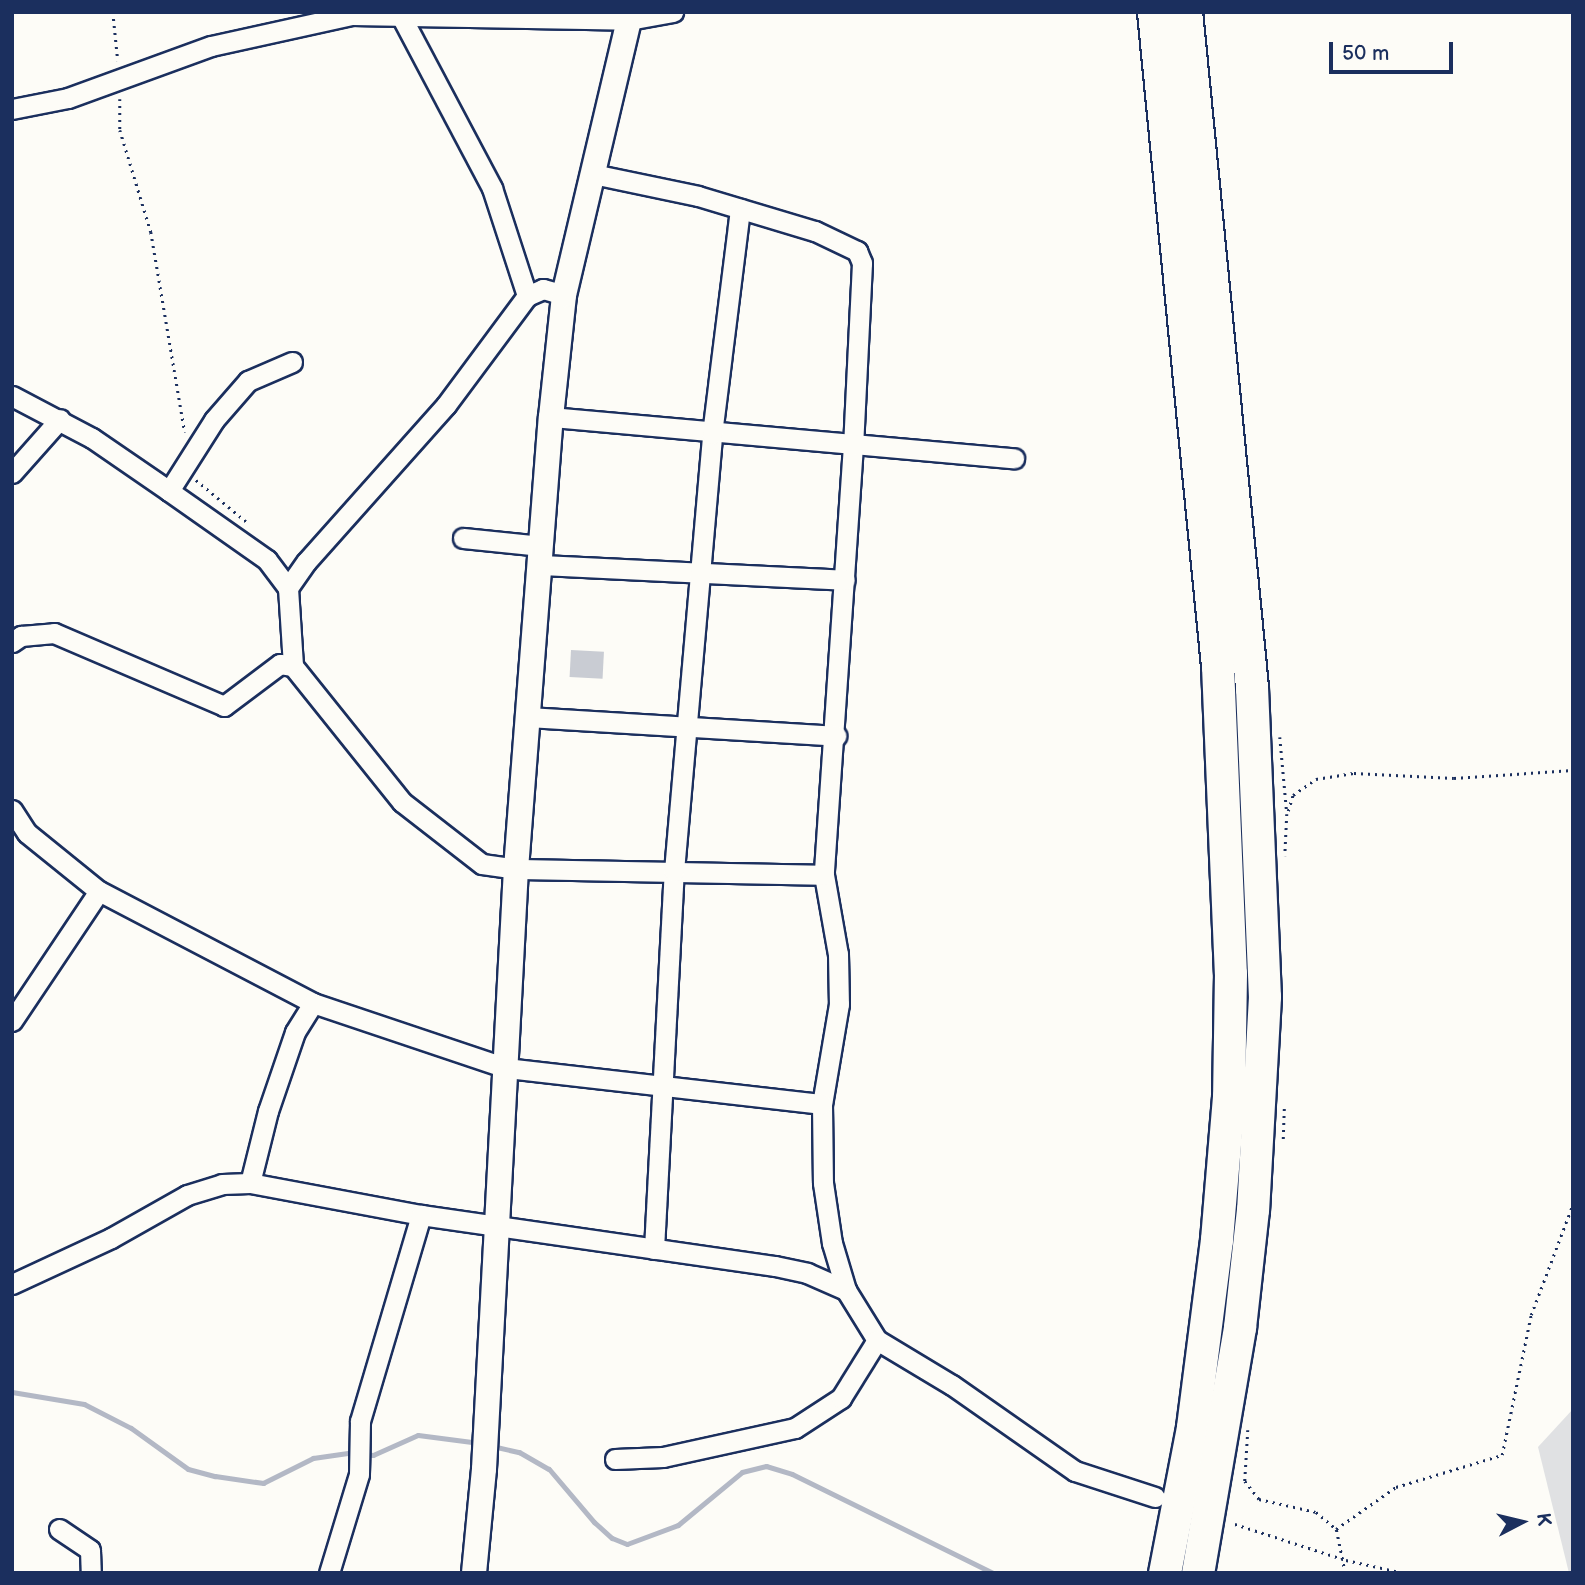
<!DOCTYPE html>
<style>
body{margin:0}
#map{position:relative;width:1585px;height:1585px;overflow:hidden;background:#fdfcf7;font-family:"Balsamiq Sans",sans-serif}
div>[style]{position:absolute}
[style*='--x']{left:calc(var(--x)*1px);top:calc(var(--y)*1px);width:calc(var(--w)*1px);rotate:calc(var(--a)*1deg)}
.green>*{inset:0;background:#e0e1e3}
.stream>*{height:5px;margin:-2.5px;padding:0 2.5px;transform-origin:2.5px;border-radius:2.5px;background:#b3b8c5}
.building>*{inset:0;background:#c9ccd3;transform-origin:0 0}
.path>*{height:2.5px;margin-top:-1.25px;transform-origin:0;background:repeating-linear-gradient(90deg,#1b2f5e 0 2px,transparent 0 7px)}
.roads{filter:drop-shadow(2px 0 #1b2f5e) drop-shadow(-2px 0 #1b2f5e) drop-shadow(0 2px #1b2f5e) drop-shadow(0 -2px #1b2f5e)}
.minor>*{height:19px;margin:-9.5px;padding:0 9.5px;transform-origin:9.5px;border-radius:9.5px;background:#fdfcf7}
.tertiary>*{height:24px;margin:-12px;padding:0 12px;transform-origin:12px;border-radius:12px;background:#fdfcf7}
.trunk>*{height:32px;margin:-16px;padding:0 16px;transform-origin:16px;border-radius:16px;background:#fdfcf7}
span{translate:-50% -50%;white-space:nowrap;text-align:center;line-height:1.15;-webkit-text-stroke:7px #fdfcf7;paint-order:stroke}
.frame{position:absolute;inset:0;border:14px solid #1b2f5e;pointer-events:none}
.north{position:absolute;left:1487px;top:1487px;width:70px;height:70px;-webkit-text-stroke:5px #fdfcf7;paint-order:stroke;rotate:83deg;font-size:19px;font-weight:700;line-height:28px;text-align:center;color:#1b2f5e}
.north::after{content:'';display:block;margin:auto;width:24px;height:32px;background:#1b2f5e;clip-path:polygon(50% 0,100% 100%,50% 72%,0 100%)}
.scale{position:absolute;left:1329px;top:42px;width:124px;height:32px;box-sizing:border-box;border:4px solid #1b2f5e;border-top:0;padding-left:9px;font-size:21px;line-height:24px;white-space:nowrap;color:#1b2f5e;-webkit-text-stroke:5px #fdfcf7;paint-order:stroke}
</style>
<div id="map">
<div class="green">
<i style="clip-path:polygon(1573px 1409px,1573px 1573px,1569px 1573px,1538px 1447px)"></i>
</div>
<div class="stream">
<i style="--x:12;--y:1392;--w:73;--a:9.5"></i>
<i style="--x:84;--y:1404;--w:53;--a:27.1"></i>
<i style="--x:131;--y:1428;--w:70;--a:35.7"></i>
<i style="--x:188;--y:1469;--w:28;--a:15"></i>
<i style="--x:215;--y:1476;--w:49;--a:8.3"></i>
<i style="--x:263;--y:1483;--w:56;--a:-26.6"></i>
<i style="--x:313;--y:1458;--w:42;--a:-8.1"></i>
<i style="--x:492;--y:1446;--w:28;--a:13"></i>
<i style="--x:519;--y:1452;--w:34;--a:30"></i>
<i style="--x:549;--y:1469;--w:70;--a:49.7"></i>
<i style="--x:594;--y:1522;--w:24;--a:42"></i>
<i style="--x:612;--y:1538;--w:16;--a:22"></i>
<i style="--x:627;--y:1544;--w:54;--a:-20.4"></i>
<i style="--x:678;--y:1525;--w:83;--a:-39.6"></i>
<i style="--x:742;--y:1472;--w:25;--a:-14"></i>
<i style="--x:766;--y:1466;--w:27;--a:17"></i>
<i style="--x:792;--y:1474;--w:224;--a:26.2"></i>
<i style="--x:364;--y:1454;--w:9;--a:6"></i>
<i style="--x:373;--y:1455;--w:49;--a:-24"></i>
<i style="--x:418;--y:1435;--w:62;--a:7.5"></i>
</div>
<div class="building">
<i style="left:571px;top:650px;width:33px;height:27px;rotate:3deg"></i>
</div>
<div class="path">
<i style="--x:113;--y:12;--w:49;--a:84.2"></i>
<i style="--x:120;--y:99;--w:31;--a:90"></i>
<i style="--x:120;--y:130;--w:107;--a:73.1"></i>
<i style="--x:151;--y:232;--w:203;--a:80.4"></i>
<i style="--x:196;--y:480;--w:67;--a:39.6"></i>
<i style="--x:1280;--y:737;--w:77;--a:84.8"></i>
<i style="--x:1287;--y:814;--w:42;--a:92.7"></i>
<i style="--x:1288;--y:811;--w:17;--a:-73"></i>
<i style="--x:1293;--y:795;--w:28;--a:-35"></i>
<i style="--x:1316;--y:779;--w:38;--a:-9"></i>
<i style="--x:1354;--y:773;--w:100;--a:2.9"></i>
<i style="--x:1454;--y:778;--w:119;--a:-3.8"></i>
<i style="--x:1283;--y:1139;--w:32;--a:-88"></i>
<i style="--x:1248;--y:1430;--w:51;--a:93.4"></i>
<i style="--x:1245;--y:1481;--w:23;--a:52"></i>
<i style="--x:1259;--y:1499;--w:58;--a:12.8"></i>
<i style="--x:1316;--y:1512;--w:26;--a:40"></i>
<i style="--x:1235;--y:1524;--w:117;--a:18"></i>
<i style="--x:1346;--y:1560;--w:59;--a:12.6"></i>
<i style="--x:1345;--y:1573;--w:45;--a:-101.6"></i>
<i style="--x:1336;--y:1529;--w:73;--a:-35"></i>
<i style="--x:1396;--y:1487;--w:111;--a:-16.8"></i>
<i style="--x:1502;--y:1455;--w:143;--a:-78.3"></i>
<i style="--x:1531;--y:1315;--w:119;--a:-69.3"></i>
</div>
<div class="roads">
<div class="minor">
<i style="--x:401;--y:16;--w:195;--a:62.1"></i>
<i style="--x:492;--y:188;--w:114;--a:72"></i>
<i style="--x:12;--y:109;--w:57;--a:-11.1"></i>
<i style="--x:68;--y:98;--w:152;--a:-20"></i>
<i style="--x:211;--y:46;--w:144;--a:-12.4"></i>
<i style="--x:352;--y:15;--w:277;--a:1"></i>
<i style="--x:629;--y:20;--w:45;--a:-10.3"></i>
<i style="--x:593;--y:174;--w:107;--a:11.8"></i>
<i style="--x:698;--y:196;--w:122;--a:16.7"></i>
<i style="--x:815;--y:231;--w:47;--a:25.5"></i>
<i style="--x:857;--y:251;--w:13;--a:67"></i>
<i style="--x:862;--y:263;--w:182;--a:92.8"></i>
<i style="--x:853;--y:445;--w:431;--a:93.9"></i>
<i style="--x:824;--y:875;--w:80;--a:80"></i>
<i style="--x:838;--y:954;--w:50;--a:88.9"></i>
<i style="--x:839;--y:1004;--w:101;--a:99.6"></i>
<i style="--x:822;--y:1104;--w:79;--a:89.3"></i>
<i style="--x:823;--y:1183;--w:61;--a:81.5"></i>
<i style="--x:832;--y:1243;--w:49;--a:73.4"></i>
<i style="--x:846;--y:1290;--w:59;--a:58.2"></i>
<i style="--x:877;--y:1340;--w:87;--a:31"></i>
<i style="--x:952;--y:1385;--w:150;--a:35"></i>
<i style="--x:1075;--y:1471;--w:84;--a:18"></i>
<i style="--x:564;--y:295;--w:22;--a:-164"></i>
<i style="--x:543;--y:289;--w:17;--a:156"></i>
<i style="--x:527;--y:296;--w:136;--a:126.6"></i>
<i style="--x:446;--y:405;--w:210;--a:131.7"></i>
<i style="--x:306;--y:562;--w:32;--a:125"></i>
<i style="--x:288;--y:588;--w:78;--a:86.3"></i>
<i style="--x:293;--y:666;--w:174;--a:51.3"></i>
<i style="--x:402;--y:802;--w:101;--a:37.8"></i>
<i style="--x:482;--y:864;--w:34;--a:8"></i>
<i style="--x:516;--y:869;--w:308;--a:1.1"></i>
<i style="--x:12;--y:396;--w:90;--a:27.7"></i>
<i style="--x:92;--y:438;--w:93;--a:34.5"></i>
<i style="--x:169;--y:491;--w:120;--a:35.1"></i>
<i style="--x:267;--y:560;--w:35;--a:53"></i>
<i style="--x:551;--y:417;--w:465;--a:5.1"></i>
<i style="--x:12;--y:473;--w:72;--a:-48.4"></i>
<i style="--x:169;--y:491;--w:84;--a:-57.6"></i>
<i style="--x:214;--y:420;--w:52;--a:-48.9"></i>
<i style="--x:248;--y:381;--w:48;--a:-23.4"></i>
<i style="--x:463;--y:538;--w:79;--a:5.8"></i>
<i style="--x:541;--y:565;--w:304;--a:2.8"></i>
<i style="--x:12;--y:642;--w:11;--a:-34"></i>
<i style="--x:21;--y:636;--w:33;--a:-5"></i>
<i style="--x:54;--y:633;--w:185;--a:23.2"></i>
<i style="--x:224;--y:706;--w:70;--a:-36.9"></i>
<i style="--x:280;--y:664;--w:13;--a:9"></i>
<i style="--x:529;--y:717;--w:308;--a:3.5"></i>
<i style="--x:12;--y:810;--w:27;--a:57"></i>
<i style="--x:27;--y:833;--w:92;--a:38.9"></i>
<i style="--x:99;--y:891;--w:242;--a:27.6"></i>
<i style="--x:313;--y:1003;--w:204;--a:18.6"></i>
<i style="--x:506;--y:1068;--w:318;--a:6.5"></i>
<i style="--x:12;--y:1021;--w:156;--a:-56.2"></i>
<i style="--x:250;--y:1183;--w:174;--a:10.6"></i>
<i style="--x:421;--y:1215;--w:358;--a:8.2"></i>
<i style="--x:775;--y:1266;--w:33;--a:12"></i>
<i style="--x:807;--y:1273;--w:43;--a:23.6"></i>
<i style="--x:654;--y:1249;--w:379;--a:-87"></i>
<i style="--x:674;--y:871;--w:439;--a:-85"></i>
<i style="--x:712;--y:434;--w:227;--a:-82.9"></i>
<i style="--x:12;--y:1284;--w:109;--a:-24.9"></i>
<i style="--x:111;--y:1238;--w:87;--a:-29.5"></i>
<i style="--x:187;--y:1195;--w:37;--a:-17"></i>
<i style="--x:222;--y:1184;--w:28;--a:-2"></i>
<i style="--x:250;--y:1183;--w:74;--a:-76"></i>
<i style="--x:268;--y:1111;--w:83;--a:-71.1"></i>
<i style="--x:295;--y:1032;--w:34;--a:-58"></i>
<i style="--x:615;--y:1459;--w:48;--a:-2.4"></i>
<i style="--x:663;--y:1457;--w:135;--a:-12.4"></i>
<i style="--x:795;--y:1428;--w:55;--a:-33.1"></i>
<i style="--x:841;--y:1398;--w:68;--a:-58.2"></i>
<i style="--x:59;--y:1529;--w:37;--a:34"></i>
<i style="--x:90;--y:1550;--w:23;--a:88"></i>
<i style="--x:329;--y:1573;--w:103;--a:-73.1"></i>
<i style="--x:359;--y:1474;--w:53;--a:-88.9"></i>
<i style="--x:360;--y:1421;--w:215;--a:-73.5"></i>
</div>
<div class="tertiary">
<i style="--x:474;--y:1573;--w:104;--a:-84.5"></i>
<i style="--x:484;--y:1469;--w:601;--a:-86.95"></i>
<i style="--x:516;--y:869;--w:453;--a:-85.6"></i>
<i style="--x:551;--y:417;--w:123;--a:-83.9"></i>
<i style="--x:564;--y:295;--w:291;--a:-76.7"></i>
</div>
<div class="trunk">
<i style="--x:1154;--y:12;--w:657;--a:84.41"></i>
<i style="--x:1218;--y:666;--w:308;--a:87.6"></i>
<i style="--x:1231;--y:974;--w:123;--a:90.9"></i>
<i style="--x:1229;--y:1097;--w:144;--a:94.8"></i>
<i style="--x:1217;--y:1240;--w:190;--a:97.3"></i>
<i style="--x:1193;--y:1428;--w:148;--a:100.9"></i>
<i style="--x:1186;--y:12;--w:679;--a:84.42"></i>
<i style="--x:1252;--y:688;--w:309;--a:87.6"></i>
<i style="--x:1265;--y:997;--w:213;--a:93.2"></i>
<i style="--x:1253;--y:1210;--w:119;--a:96.3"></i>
<i style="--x:1240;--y:1328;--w:249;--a:99.7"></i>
</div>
</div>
<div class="frame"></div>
<div class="north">K</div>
<div class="scale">50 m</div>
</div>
